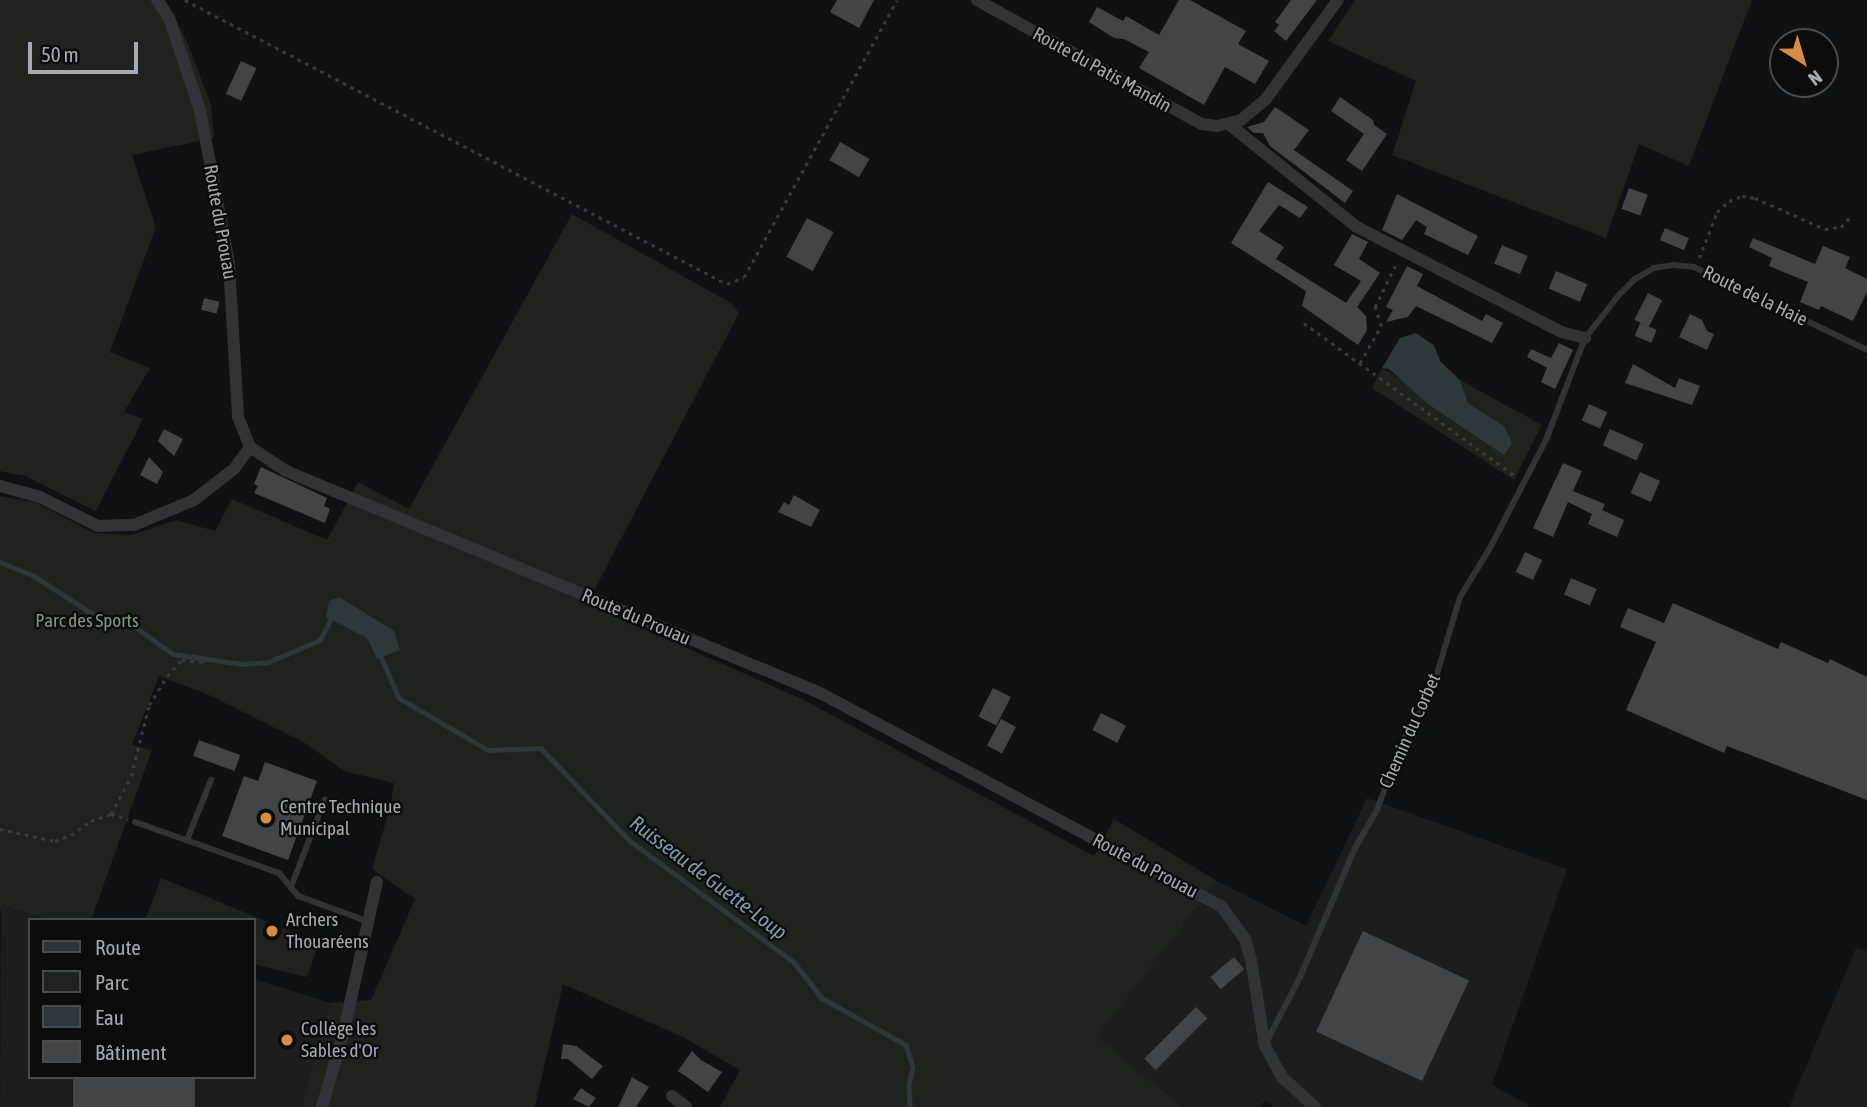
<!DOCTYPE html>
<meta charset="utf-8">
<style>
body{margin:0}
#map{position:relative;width:1867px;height:1107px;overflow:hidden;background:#101112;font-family:"Asap Condensed",sans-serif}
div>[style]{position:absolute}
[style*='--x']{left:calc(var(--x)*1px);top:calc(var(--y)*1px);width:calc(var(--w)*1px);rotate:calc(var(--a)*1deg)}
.built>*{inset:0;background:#1d1d1e}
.green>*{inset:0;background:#1e241d}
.water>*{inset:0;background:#2e373a}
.stream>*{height:4.5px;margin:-2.25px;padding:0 2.25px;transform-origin:2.25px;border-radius:2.25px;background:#2e373a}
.building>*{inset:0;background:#434447;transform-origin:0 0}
.path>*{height:2.5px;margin-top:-1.25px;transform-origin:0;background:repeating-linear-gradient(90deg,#383a3d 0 3.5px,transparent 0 8.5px)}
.lane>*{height:6px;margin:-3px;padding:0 3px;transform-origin:3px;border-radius:3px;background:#323336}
.street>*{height:12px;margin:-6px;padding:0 6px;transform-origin:6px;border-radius:6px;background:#323336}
.dots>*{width:19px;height:19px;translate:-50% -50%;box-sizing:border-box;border:4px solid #0c0c0d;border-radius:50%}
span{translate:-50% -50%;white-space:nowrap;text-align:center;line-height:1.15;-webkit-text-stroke:5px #0c0c0d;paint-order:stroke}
.street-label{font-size:19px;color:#a4aab1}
.park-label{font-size:19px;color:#80997d}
.poi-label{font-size:19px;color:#a4aab1}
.left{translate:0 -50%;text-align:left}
.water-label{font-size:21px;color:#7e9ca8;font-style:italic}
.legend{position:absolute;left:28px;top:918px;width:228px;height:161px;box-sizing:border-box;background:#0c0c0d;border:2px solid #494b4f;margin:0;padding:9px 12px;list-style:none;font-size:21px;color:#a4aab1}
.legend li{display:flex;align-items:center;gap:14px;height:35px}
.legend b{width:35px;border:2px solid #494b4f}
.north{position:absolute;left:1769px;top:28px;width:70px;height:70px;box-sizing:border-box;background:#0c0c0d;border:2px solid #494b4f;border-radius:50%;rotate:143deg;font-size:19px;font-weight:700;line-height:28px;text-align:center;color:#a4aab1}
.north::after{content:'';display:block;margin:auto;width:24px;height:32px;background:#d98b41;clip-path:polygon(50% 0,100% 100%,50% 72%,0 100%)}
.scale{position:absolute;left:28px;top:42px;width:110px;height:32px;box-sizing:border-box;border:4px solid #a4aab1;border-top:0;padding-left:9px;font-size:21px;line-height:24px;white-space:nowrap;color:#a4aab1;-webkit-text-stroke:5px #0c0c0d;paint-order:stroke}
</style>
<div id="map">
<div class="built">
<i style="clip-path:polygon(1367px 798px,1567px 869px,1492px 1085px,1532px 1107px,1275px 1107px,1266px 1101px,1258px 1107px,1182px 1107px,1095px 1037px,1217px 881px,1306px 926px)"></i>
<i style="clip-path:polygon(1px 906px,51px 920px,30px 920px,30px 1077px,254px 1077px,254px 979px,331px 1003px,301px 1107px,0 1107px)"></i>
<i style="clip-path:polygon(1856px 948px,1867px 951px,1867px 1107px,1789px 1107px)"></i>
</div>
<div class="green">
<i style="clip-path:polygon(0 0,165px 0,187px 41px,211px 105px,214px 138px,132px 155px,156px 227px,110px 352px,150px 368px,124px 412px,143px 419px,96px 511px,25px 476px,0 471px)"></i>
<i style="clip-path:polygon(1355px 0,1752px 0,1689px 166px,1639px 144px,1606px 238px,1392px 155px,1416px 81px,1328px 41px)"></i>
<i style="clip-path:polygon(evenodd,572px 214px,731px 303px,739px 313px,587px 604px,804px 700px,1094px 856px,1114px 819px,1217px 881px,1096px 1037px,1182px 1107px,720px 1107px,740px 1070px,683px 1037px,563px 984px,535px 1107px,301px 1107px,331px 1003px,371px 1000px,415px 899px,372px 869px,391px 804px,394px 783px,344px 771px,305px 743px,207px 694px,159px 676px,132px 745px,152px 750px,91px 920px,51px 920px,2px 906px,0 911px,0 496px,37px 503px,94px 533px,131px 535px,176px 520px,215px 531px,232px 499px,327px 540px,358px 482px,409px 509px,572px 214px,339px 597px,400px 650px,327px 617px,339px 597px)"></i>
<i style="clip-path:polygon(1382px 368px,1411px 386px,1428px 404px,1504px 426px,1468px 403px,1460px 380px,1542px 425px,1514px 480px,1372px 388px)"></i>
<i style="clip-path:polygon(161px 878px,319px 943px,307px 977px,254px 964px,254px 920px,145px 920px)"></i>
</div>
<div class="water">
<i style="clip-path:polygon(1416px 333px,1434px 345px,1440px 361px,1460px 380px,1468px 403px,1504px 426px,1512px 443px,1504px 455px,1428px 404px,1389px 369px,1382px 368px,1400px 338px)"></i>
<i style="clip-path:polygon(339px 597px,394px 631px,400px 650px,377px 659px,367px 638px,326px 617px,329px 601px)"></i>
</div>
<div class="stream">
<i style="--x:0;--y:562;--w:37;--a:22"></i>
<i style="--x:34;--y:576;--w:70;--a:32.8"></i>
<i style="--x:93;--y:614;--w:38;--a:14"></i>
<i style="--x:130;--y:623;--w:53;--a:35.8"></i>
<i style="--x:173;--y:654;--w:70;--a:8.2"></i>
<i style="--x:242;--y:664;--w:26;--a:-4"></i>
<i style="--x:268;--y:662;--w:56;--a:-22.9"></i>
<i style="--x:320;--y:640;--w:28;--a:-63"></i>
<i style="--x:380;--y:654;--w:48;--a:66.6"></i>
<i style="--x:399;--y:698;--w:103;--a:30.3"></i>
<i style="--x:488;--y:750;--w:53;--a:-2.2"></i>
<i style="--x:541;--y:748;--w:127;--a:46.3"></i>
<i style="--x:629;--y:840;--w:205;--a:36.5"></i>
<i style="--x:794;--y:962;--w:46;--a:52.1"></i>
<i style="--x:822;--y:998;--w:96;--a:29.2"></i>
<i style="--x:906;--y:1045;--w:22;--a:72"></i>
<i style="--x:913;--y:1066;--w:19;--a:102"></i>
<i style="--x:909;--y:1085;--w:22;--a:87"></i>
</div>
<div class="building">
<i style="clip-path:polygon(837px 0,874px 0,859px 28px,830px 12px)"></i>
<i style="clip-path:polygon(1179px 0,1190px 0,1246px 31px,1238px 44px,1269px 61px,1255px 84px,1225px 67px,1204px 105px,1139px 68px,1149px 52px,1124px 39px,1114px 38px,1089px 22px,1097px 7px,1123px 21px,1126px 16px,1159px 35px)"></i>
<i style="clip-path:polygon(1291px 0,1317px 0,1286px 41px,1274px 31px,1279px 25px,1275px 22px)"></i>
<i style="left:241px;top:61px;width:17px;height:36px;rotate:25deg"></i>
<i style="clip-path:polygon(1340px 97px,1373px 120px,1374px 125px,1387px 134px,1362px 171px,1346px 160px,1364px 134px,1331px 111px)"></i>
<i style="clip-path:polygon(1275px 107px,1309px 130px,1294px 150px,1353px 191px,1345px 203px,1270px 146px,1263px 133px,1254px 133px,1247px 127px,1264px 122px)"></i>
<i style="left:840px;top:142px;width:34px;height:21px;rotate:30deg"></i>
<i style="clip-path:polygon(1268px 182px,1308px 207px,1300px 218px,1279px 205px,1259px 231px,1284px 247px,1276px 259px,1346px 303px,1361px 281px,1334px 265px,1352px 234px,1368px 242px,1359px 259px,1380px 273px,1357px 307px,1366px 316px,1367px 330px,1358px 345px,1302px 306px,1306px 291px,1231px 243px)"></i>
<i style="left:1629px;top:188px;width:20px;height:22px;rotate:20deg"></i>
<i style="clip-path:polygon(1397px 194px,1478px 236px,1468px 255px,1424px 234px,1427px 227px,1416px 220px,1402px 240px,1382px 230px)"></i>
<i style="left:807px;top:218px;width:30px;height:44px;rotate:28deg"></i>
<i style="left:1665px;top:228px;width:26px;height:13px;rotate:23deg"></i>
<i style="clip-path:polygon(1753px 238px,1815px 264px,1823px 246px,1850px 257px,1845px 268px,1867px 279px,1867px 292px,1853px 321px,1821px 306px,1819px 310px,1800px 302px,1808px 282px,1769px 266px,1772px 258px,1749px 247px)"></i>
<i style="left:1502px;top:245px;width:28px;height:20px;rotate:23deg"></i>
<i style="clip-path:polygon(1407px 266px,1423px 274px,1417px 286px,1482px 321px,1486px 314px,1503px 323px,1492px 343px,1416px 306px,1408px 317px,1386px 322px,1393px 310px,1386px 307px)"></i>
<i style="left:1556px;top:271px;width:34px;height:19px;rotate:23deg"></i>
<i style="left:1648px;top:293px;width:16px;height:30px;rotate:27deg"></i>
<i style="left:204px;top:298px;width:16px;height:12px;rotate:14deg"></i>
<i style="clip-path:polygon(1690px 314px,1702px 320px,1707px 331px,1714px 334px,1707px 350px,1679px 337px)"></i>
<i style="left:1640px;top:323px;width:18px;height:14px;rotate:22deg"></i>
<i style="clip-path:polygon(1559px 343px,1573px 350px,1555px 389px,1541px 382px,1547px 368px,1527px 357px,1531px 349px,1551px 358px)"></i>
<i style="clip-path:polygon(1633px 364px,1675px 388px,1679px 378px,1700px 386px,1692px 405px,1625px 383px)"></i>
<i style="left:1589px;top:404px;width:20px;height:18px;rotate:24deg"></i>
<i style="clip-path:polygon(164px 429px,183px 439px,174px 456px,158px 441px)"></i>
<i style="left:1610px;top:429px;width:37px;height:18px;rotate:24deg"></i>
<i style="clip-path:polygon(149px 457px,163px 472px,157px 484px,140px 475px)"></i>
<i style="clip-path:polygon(1563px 463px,1582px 471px,1573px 491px,1605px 504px,1602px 510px,1624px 520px,1617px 537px,1588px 524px,1592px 514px,1568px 502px,1553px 537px,1533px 528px)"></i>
<i style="clip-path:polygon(261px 467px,327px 498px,324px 506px,330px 509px,325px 523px,254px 493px,258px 486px,254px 484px)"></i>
<i style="left:1640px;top:472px;width:22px;height:23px;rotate:24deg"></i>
<i style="clip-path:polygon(794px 495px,820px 510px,811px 527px,778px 512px,784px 502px,789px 505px)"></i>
<i style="left:1525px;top:552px;width:19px;height:22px;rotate:25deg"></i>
<i style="left:1571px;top:578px;width:28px;height:18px;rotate:23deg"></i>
<i style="clip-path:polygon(1673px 603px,1778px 649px,1781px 642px,1828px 663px,1830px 659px,1867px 677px,1867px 800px,1727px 746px,1724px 753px,1626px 710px,1656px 642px,1620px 627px,1628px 608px,1664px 623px)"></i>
<i style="left:993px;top:688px;width:20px;height:32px;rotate:27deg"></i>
<i style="left:1101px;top:713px;width:28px;height:19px;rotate:27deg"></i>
<i style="left:1001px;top:719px;width:17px;height:30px;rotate:28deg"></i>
<i style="left:199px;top:740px;width:44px;height:17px;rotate:20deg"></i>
<i style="clip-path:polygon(265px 762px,317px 781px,288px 860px,222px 836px,244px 776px,258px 781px)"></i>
<i style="left:1363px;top:931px;width:117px;height:111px;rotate:25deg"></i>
<i style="left:1234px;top:957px;width:16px;height:31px;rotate:50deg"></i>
<i style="left:1196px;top:1007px;width:16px;height:73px;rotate:45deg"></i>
<i style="clip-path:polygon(563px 1044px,576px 1046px,603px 1066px,592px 1079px,568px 1059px,561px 1059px)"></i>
<i style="clip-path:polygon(692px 1051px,701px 1060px,722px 1072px,708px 1092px,678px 1071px)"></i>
<i style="left:73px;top:1077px;width:122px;height:31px"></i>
<i style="clip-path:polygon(632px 1077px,649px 1087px,636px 1107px,618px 1107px)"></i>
<i style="clip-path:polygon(581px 1088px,596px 1098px,589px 1107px,573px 1099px)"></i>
</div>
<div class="path">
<i style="--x:185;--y:0;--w:612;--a:27.65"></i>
<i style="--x:727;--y:284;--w:18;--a:-22"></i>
<i style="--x:744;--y:277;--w:316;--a:-61.1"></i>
<i style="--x:1699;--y:258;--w:49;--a:-68.6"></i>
<i style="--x:1717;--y:212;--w:16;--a:-43"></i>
<i style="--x:1729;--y:201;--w:14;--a:-21"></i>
<i style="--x:1742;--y:196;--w:13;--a:9"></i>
<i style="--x:1755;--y:198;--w:77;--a:23.9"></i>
<i style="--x:1825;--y:229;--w:16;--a:-7"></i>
<i style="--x:1841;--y:227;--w:13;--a:-48"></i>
<i style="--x:1304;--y:323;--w:263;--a:35.9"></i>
<i style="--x:1360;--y:363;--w:43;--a:-60.4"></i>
<i style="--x:1381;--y:326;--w:20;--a:-108"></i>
<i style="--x:1375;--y:307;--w:50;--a:-63.9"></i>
<i style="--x:111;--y:814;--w:18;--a:16"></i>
<i style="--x:0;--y:829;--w:56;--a:12.3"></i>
<i style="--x:55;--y:841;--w:17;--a:-21"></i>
<i style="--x:71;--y:835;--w:24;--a:-35"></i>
<i style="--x:91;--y:821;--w:21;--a:-19"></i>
<i style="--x:111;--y:814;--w:43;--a:-62.2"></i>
<i style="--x:131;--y:776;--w:73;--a:-75.8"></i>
<i style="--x:149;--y:705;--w:34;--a:-58"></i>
<i style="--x:167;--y:676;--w:22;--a:-47"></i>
<i style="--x:182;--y:660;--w:18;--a:6"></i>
<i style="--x:200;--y:662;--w:12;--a:-14"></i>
</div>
<div class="lane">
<i style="--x:135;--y:822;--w:153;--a:19.5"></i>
<i style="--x:279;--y:873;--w:30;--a:50"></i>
<i style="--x:298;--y:896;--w:73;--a:19.9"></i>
<i style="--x:187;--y:840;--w:65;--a:-68.2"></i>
<i style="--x:291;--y:887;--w:94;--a:-68.9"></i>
<i style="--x:1267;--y:1041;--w:72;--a:-62.7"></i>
<i style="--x:1300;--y:977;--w:140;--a:-66.9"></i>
<i style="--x:1355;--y:848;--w:44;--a:-59.9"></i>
<i style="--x:1377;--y:810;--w:72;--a:-69.8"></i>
<i style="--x:1402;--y:742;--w:53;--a:-58.1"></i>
<i style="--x:1430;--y:697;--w:104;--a:-73.3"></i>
<i style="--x:1460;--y:597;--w:57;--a:-58.5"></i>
<i style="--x:1490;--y:548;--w:122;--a:-62.6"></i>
<i style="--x:1546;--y:440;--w:109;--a:-69.1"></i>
<i style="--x:1585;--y:338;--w:55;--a:-51.7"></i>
<i style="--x:1619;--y:295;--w:23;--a:-45"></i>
<i style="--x:1635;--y:279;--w:22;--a:-30"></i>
<i style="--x:1654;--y:268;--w:20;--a:-9"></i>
<i style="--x:1674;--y:265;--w:20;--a:6"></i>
<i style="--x:1694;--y:267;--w:192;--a:25.6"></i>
</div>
<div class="street">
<i style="--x:157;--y:0;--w:22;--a:56"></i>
<i style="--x:169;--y:18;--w:97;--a:71.4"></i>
<i style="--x:200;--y:110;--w:157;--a:79.3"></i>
<i style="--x:229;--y:264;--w:153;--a:86.6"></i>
<i style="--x:238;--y:417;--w:32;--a:68"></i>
<i style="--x:250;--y:447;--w:43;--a:33.7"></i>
<i style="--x:286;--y:471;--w:578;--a:22.57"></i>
<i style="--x:820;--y:693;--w:454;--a:28"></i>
<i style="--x:1221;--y:906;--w:41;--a:54"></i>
<i style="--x:1245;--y:939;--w:22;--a:74"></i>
<i style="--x:1251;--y:960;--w:87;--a:80.8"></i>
<i style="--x:1265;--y:1046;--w:37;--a:61"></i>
<i style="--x:1283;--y:1078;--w:43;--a:42.2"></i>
<i style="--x:977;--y:0;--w:257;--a:28.9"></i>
<i style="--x:1202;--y:124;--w:15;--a:8"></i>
<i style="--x:1217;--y:126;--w:25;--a:-14"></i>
<i style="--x:1241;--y:120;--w:33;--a:-40"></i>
<i style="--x:1266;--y:99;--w:122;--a:-54"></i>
<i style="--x:1230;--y:125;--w:163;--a:38.8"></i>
<i style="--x:1357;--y:227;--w:229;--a:27.2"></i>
<i style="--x:1561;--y:332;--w:25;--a:14"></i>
<i style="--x:0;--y:486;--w:41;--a:15.4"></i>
<i style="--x:40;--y:497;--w:65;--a:26.6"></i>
<i style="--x:98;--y:526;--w:36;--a:-2"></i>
<i style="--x:134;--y:525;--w:65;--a:-22.6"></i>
<i style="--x:194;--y:500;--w:51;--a:-37.8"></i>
<i style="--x:234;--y:469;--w:27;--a:-54"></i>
<i style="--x:672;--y:1096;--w:18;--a:38"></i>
<i style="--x:322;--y:1107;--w:75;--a:-73.7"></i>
<i style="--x:343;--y:1035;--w:157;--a:-77.5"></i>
</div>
<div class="dots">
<i style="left:266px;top:818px;background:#d98b41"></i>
<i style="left:272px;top:931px;background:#d98b41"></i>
<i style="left:287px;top:1040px;background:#d98b41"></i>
</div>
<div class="street-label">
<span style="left:1102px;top:70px;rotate:29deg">Route du Patis Mandin</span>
<span style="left:220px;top:222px;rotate:80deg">Route du Prouau</span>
<span style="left:1755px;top:296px;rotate:26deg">Route de la Haie</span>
<span style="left:636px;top:617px;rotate:23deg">Route du Prouau</span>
<span style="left:1410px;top:731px;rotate:-66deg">Chemin du Corbet</span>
<span style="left:1145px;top:866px;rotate:28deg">Route du Prouau</span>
</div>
<div class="park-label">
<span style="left:87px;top:621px">Parc des Sports</span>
</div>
<div class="poi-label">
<span class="left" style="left:280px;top:818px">Centre Technique<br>Municipal</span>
<span class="left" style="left:286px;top:931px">Archers<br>Thouaréens</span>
<span class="left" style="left:301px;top:1040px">Collège les<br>Sables d'Or</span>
</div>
<div class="water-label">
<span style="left:709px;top:877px;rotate:37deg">Ruisseau de Guette-Loup</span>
</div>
<ul class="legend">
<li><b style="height:9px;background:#323336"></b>Route</li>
<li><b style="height:19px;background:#1e241d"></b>Parc</li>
<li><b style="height:19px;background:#2e373a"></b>Eau</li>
<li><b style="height:19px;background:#434447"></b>Bâtiment</li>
</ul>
<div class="north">N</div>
<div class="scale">50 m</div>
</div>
